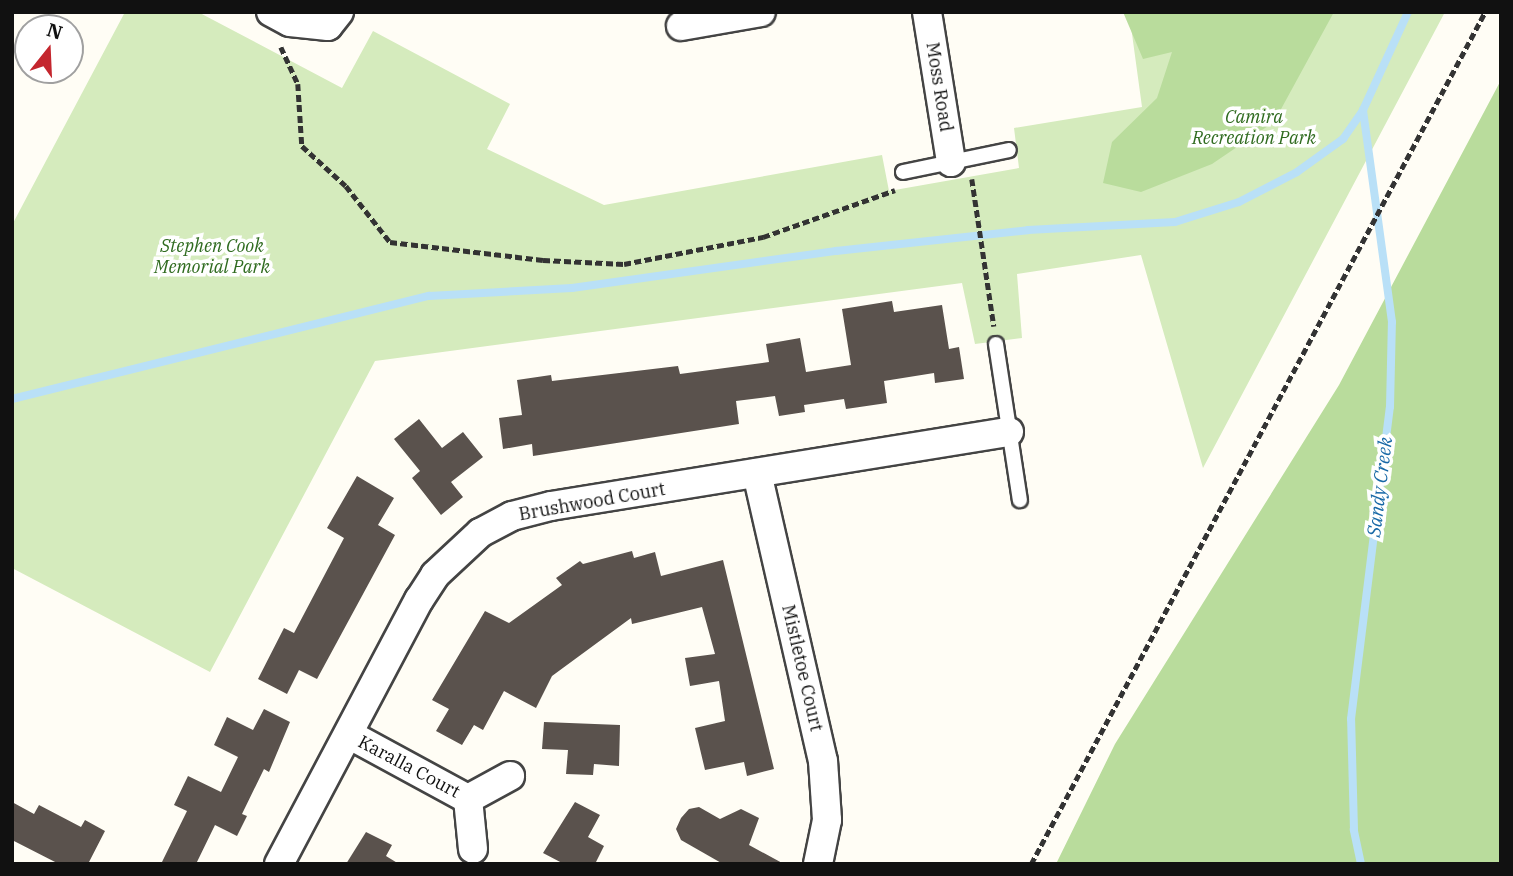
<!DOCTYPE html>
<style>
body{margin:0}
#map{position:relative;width:1513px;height:876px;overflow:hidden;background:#fffdf5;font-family:"IBM Plex Serif",serif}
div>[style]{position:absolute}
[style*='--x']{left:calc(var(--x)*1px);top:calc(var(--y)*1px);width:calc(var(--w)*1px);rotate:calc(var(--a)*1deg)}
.green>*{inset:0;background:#d5ebbd}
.forest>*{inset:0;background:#b9dc9c}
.stream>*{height:8px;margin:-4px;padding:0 4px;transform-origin:4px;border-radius:4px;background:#b9e0f7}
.building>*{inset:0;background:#5a524d}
.path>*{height:4.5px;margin-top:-2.25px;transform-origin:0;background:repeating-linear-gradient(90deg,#333 0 7px,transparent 0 10.5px)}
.roads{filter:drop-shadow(2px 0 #444) drop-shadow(-2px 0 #444) drop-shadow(0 2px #444) drop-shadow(0 -2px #444)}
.service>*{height:14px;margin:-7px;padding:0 7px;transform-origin:7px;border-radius:7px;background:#fff}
.minor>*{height:28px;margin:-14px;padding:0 14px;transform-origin:14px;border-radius:14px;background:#fff}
span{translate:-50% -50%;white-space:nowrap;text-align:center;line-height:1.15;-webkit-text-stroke:7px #fff;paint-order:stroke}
.street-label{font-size:18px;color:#111}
.park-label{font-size:18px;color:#2f6b1f;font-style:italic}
.water-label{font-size:19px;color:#1768a6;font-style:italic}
.frame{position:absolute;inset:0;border:14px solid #111;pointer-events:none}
.north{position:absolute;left:14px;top:14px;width:70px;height:70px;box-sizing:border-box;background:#fff;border:2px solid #a0a0a0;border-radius:50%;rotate:18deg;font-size:19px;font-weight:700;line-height:28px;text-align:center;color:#111}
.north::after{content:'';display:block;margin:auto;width:24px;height:32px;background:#c4262e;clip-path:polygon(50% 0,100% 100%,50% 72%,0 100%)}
</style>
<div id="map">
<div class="green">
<i style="clip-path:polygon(125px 12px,198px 12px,342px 88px,373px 31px,510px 104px,487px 149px,604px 205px,882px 155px,889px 191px,1019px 168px,1014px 128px,1142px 107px,1129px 12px,1445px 12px,1203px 468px,1141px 255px,1017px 274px,1022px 338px,975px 344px,962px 283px,375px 361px,210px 672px,12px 568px,12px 225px)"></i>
</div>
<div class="forest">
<i style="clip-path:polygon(1123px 12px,1334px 12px,1274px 122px,1212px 164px,1141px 192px,1103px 183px,1112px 142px,1157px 98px,1172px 52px,1143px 59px)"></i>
<i style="clip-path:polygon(1501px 80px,1501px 864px,1056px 864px,1115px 744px,1339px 385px)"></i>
</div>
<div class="stream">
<i style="--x:12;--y:399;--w:430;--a:-13.9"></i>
<i style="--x:429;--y:296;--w:143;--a:-3.2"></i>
<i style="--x:572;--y:288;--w:267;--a:-8"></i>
<i style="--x:836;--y:251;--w:193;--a:-6.2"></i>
<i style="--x:1028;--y:230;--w:147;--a:-3.1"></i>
<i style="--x:1175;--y:222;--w:67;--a:-17.4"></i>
<i style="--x:1239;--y:202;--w:65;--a:-27.3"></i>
<i style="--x:1297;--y:172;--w:57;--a:-35.7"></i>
<i style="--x:1343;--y:139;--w:35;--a:-55"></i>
<i style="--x:1363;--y:110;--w:108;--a:-65.3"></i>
<i style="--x:1361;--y:864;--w:35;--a:-102"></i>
<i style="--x:1354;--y:830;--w:111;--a:-91.5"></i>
<i style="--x:1351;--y:719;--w:314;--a:-82.9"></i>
<i style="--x:1390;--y:407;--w:85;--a:-88.7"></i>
<i style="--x:1392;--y:322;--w:214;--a:-97.8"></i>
</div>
<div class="building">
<i style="clip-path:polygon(892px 301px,894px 312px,942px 305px,949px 349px,959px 347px,964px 379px,935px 383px,934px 373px,884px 381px,887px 403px,846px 409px,844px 399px,804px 405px,805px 412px,779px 416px,775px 396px,736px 401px,739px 424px,533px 456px,532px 444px,503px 449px,499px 418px,522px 415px,517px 380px,551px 375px,552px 381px,678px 366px,680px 374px,769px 362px,766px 344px,800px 338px,806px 372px,851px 365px,842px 309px)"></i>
<i style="clip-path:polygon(419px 419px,442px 448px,463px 432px,483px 457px,451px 482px,463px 497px,441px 515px,412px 478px,420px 471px,394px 439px)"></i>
<i style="clip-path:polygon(357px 476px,394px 498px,378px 525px,395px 535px,317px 679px,299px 670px,287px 694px,258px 679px,284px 628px,294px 633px,344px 538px,327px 528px)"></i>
<i style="clip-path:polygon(632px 551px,634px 558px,655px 552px,661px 576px,723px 560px,774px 769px,747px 776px,744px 762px,705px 770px,695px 728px,725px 721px,719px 681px,690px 686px,685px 658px,715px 654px,702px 607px,632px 624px,631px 618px,552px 676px,536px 708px,504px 691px,483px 730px,474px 725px,462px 745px,436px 731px,449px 709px,432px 700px,485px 611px,509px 623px,562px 585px,556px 578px,580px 561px,583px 564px)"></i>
<i style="clip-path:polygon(264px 709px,290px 722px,269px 772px,264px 769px,242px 814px,247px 816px,237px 836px,215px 825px,196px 864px,161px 864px,187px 811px,174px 805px,188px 776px,221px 792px,238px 757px,214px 745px,227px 717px,253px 730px)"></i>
<i style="clip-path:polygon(544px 722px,620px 725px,619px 766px,594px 764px,593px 775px,566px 774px,568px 750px,542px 749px)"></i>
<i style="clip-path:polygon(12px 802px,34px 814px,39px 805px,81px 827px,85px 820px,105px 831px,88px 864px,59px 864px,12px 840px)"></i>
<i style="clip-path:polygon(575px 802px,600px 815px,588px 837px,604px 846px,595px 864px,564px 864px,543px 853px)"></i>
<i style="clip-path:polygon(699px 807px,720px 819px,741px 809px,759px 818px,749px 845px,784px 864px,723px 864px,681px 840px,676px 829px,681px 818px,689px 809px)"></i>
<i style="clip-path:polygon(366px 832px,392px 845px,386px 856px,399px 864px,346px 864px)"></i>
</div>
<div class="path">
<i style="--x:281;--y:47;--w:41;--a:65.3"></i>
<i style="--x:298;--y:84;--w:62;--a:86.3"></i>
<i style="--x:302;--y:146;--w:59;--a:42.3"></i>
<i style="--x:346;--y:186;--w:71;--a:51.8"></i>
<i style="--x:390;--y:242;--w:154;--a:6.7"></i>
<i style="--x:543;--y:260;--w:81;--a:2.8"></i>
<i style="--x:624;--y:264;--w:142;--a:-11"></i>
<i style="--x:763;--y:237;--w:140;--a:-19.6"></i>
<i style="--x:972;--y:179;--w:149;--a:81.5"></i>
<i style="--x:1031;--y:864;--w:965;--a:-61.95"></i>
</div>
<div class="roads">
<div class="service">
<i style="--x:903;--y:172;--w:108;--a:-11.7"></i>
<i style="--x:996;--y:344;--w:158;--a:81.3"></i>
</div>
<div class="minor">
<i style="--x:271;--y:12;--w:21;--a:28"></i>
<i style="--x:290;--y:22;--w:38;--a:6"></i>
<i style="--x:328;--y:26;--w:18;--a:-52"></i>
<i style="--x:927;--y:12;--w:152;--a:80.9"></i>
<i style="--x:681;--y:26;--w:81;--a:-9.9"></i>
<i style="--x:757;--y:473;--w:295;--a:77.1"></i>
<i style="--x:823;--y:761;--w:59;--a:86.1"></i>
<i style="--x:827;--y:820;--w:45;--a:101.6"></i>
<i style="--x:350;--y:735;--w:134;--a:28.5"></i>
<i style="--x:473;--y:849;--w:50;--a:-95.7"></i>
<i style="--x:468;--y:799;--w:48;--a:-28.7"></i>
<i style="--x:279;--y:864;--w:299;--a:-62.1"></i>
<i style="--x:419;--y:600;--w:30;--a:-57"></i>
<i style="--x:435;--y:575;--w:62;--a:-43"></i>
<i style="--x:480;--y:533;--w:36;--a:-28"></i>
<i style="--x:512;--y:516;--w:40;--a:-14.4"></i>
<i style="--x:551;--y:506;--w:464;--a:-9.2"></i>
</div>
</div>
<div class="street-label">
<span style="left:939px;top:87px;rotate:81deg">Moss Road</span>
<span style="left:592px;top:502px;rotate:-10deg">Brushwood Court</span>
<span style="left:802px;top:668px;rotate:77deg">Mistletoe Court</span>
<span style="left:409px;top:767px;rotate:28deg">Karalla Court</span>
</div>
<div class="park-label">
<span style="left:1254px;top:128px">Camira<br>Recreation Park</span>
<span style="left:212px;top:257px">Stephen Cook<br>Memorial Park</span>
</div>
<div class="water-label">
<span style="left:1380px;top:487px;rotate:-83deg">Sandy Creek</span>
</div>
<div class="frame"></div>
<div class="north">N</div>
</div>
